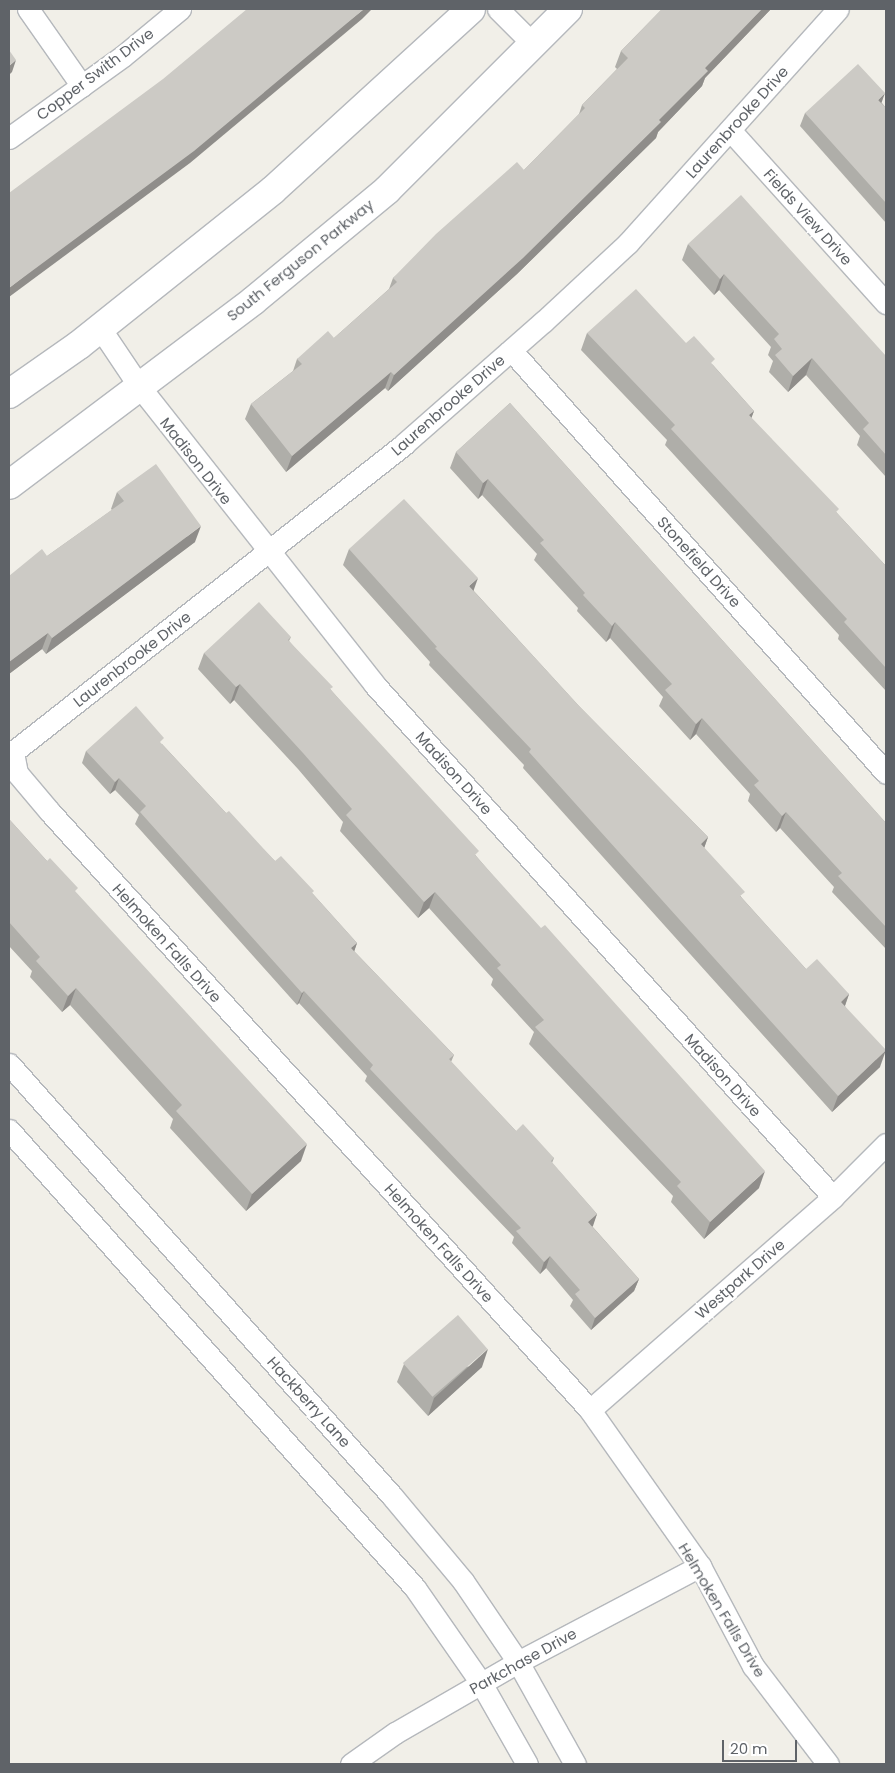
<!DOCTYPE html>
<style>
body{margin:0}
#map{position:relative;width:895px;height:1773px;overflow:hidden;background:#f1efe8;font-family:Poppins,sans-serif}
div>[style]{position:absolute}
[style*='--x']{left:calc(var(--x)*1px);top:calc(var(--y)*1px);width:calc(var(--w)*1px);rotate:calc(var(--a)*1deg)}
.roads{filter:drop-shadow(1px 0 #b5b8bc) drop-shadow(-1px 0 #b5b8bc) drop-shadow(0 1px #b5b8bc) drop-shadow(0 -1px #b5b8bc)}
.street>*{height:21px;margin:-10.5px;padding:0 10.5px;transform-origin:10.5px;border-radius:10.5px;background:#fff}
.secondary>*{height:28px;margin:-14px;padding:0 14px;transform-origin:14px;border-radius:14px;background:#fff}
.wall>*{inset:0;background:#afaea9}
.shaded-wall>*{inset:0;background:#8f8d8a}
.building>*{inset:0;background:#cccac5;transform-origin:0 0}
span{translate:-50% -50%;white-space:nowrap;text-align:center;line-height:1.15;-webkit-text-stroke:5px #fff;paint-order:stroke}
.street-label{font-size:15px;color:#5f6368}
.frame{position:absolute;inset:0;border:10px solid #5f6368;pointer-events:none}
.scale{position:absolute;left:722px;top:1740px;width:75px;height:22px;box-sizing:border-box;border:2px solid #5f6368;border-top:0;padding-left:6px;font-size:15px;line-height:18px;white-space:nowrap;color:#5f6368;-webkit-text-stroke:4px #fff;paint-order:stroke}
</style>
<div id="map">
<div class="roads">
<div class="street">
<i style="--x:28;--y:9;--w:94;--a:55"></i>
<i style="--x:498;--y:9;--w:49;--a:45"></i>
<i style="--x:730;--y:130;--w:233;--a:48"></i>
<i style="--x:9;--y:138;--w:140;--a:-35.7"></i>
<i style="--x:123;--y:56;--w:74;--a:-39.5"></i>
<i style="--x:100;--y:328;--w:70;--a:56.1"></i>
<i style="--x:139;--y:386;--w:380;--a:51.7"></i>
<i style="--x:374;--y:684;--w:688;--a:48.18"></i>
<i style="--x:511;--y:350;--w:565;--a:48.44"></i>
<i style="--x:9;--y:1064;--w:577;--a:48.44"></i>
<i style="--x:392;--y:1496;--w:111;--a:50.1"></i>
<i style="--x:463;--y:1581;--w:98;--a:55.8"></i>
<i style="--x:518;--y:1662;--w:117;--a:60.8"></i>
<i style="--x:9;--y:1130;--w:612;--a:48.44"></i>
<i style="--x:415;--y:1588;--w:116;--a:55.2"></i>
<i style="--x:481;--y:1683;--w:93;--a:60.4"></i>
<i style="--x:590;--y:1410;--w:323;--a:-41.2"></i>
<i style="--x:833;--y:1197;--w:75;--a:-45"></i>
<i style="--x:351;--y:1764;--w:54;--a:-35.2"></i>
<i style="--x:395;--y:1733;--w:142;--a:-30"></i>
<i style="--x:518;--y:1662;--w:206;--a:-27.8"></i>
<i style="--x:828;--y:1764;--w:123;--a:-127.4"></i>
<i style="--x:753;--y:1666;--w:113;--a:-117.9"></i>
<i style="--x:700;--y:1566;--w:191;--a:-125.2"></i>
<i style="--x:590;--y:1410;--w:806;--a:-132.08"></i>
<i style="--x:50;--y:812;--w:51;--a:-130.2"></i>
<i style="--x:17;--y:773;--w:21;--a:-101"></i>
<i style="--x:13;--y:752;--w:498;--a:-38.2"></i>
<i style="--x:404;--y:444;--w:185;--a:-41.3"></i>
<i style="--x:543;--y:322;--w:116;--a:-42.9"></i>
<i style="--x:628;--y:243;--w:314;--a:-48.1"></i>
</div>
<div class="secondary">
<i style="--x:9;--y:394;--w:85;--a:-35"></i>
<i style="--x:79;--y:345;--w:248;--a:-38.6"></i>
<i style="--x:273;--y:190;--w:268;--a:-42.4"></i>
<i style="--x:9;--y:485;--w:306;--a:-37"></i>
<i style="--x:253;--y:301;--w:174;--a:-39.6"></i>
<i style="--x:387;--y:190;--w:256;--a:-45"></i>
</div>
</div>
<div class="wall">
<i style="clip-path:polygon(662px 9px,771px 9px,705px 78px,702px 86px,658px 132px,656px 138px,517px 274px,388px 391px,385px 388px,286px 472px,245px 419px,251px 404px,293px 371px,297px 359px,334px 338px,389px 289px,393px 278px,524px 170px,579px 114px,582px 105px,617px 69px,615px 67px,621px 51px)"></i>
<i style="clip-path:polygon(882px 103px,886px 108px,886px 223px,800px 126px,805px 113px)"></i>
<i style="clip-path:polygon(688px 244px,886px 356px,886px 477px,857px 445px,860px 436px,806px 375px,788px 392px,769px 372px,773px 361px,768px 355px,771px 347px,719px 290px,714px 295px,682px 260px)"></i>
<i style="clip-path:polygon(587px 333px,686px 343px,713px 365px,754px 411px,751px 418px,837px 513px,886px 566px,886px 691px,838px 639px,839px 635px,665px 445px,667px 440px,581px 350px)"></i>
<i style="clip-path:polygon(510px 403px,886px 823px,886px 949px,832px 892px,834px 887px,780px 828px,776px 832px,748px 801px,750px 794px,696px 734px,690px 740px,659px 706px,663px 697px,610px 638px,606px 642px,577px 611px,578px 608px,534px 560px,537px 554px,482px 495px,478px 499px,450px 468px,456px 452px)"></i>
<i style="clip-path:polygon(117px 492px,195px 542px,46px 654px,42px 649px,9px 674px,9px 576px,47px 556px,112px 510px,111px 509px)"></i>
<i style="clip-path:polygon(349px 549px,473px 590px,579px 706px,708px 837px,704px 848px,742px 898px,806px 969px,849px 994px,845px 1006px,880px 1067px,832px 1112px,523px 768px,524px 765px,429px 665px,430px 662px,343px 565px)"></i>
<i style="clip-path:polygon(291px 637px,289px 641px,331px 690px,477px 857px,759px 1188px,704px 1239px,671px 1202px,673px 1196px,529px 1044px,534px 1032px,491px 985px,493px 979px,429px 908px,418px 918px,340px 831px,343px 822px,298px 769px,234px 700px,230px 704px,198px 669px,204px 653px)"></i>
<i style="clip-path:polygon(162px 744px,226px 813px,275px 861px,313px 894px,357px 943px,354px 951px,454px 1055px,451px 1062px,516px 1131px,554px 1158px,552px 1163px,597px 1214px,592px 1226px,639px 1279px,634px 1291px,591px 1330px,570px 1306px,573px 1300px,546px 1268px,540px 1274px,512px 1243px,514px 1237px,365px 1081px,367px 1076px,299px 1003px,297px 1005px,135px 824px,139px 815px,115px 790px,110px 794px,82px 763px,86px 751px)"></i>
<i style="clip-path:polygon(9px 819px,76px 893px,301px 1161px,246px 1211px,170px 1128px,173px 1119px,70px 1005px,62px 1012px,30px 977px,32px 971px,9px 946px)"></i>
<i style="clip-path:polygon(404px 1364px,482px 1367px,428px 1416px,397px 1382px)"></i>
</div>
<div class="shaded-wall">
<i style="clip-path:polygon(364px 9px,372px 9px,362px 19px,190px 163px,9px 297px,9px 288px)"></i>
<i style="clip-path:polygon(762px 9px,771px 9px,705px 78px,702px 86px,658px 132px,656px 138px,517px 274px,388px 391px,394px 375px,705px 68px)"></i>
<i style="clip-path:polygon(16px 60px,12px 72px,9px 75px,9px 66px)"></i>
<i style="clip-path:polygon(885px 93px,880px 107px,878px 100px)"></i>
<i style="clip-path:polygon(724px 274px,719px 290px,714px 295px,720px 279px)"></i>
<i style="clip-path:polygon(812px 358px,806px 375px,788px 392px,793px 376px)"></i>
<i style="clip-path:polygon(391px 372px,385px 388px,286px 472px,292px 456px)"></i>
<i style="clip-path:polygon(754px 411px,748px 427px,749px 415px)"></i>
<i style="clip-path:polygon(488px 479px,482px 495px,478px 499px,483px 483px)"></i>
<i style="clip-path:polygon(201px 526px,195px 542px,46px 654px,52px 638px)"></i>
<i style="clip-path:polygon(478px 578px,472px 595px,469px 586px)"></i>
<i style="clip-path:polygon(615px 622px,610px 638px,606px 642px,612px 626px)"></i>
<i style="clip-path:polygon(48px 633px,42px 649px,9px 674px,9px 662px)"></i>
<i style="clip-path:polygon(240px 684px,234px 700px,230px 704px,236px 687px)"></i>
<i style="clip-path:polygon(702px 718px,696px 734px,690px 740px,696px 724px)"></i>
<i style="clip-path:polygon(119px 778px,115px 790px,110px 794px,115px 782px)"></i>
<i style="clip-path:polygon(786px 812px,780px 828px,776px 832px,782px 816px)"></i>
<i style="clip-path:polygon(708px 837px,702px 854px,701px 844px)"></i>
<i style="clip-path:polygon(435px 892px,429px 908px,418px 918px,424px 902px)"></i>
<i style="clip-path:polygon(357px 943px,353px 955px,351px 948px)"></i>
<i style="clip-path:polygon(76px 988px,70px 1005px,62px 1012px,68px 996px)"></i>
<i style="clip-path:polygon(304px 991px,299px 1003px,297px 1005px,302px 993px)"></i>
<i style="clip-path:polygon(849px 994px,843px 1011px,841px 1002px)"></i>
<i style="clip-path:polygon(886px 1050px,880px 1067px,832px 1112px,838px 1096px)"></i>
<i style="clip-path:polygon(307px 1144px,301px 1161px,246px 1211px,252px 1194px)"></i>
<i style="clip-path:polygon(765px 1171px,759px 1188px,704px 1239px,710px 1222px)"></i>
<i style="clip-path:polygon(597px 1214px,593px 1226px,584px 1234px,588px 1222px)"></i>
<i style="clip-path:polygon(550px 1256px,546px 1268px,540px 1274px,544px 1262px)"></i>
<i style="clip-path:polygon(639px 1279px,634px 1291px,591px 1330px,595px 1318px)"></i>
<i style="clip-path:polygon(488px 1349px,482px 1367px,428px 1416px,434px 1398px)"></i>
</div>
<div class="building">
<i style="clip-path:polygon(247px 9px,364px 9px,194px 151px,9px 288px,9px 193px,163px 79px)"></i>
<i style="clip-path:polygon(662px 9px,762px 9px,705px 68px,708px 71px,659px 120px,661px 122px,523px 258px,394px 375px,391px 372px,292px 456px,251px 404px,302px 364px,297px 359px,328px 331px,334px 338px,397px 282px,393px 278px,436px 234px,517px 162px,524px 170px,585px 108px,582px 105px,628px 58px,621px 51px)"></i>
<i style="clip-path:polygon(9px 50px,16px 60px,9px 66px)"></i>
<i style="clip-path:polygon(858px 64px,885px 93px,878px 100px,886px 108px,886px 203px,805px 113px)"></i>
<i style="clip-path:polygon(741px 195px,886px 356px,886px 455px,863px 429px,869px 423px,812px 358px,793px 376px,775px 355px,782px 349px,774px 339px,779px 334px,724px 274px,720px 279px,688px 244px)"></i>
<i style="clip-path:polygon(636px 289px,686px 343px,694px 336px,715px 359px,711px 363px,754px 411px,749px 415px,839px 509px,836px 512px,886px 566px,886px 668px,844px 622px,847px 619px,671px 429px,675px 425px,587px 333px)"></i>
<i style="clip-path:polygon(510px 403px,886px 823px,886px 927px,838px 876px,842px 873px,786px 812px,782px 816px,754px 785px,759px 781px,702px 718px,696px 724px,665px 690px,672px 684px,615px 622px,612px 626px,583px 595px,585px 593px,540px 543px,544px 540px,488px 479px,483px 483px,456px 452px)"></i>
<i style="clip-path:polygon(156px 464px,201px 526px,52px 638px,48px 633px,9px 662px,9px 576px,42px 549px,47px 556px,124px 501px,117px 492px)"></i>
<i style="clip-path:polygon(404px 499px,478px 578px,469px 586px,579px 706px,708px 837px,701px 844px,745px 892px,740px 896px,806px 969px,817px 959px,849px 994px,841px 1002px,886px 1050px,838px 1096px,529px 752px,531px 749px,435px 648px,437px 647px,349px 549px)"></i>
<i style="clip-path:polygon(259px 602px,291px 637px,288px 640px,333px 687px,330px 689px,479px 851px,475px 855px,541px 928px,545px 925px,765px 1171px,710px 1222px,677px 1186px,681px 1182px,535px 1027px,544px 1020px,497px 968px,501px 965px,435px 892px,424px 902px,346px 815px,352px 809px,303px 753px,240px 684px,236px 687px,204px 653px)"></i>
<i style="clip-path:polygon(136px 706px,164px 738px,160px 742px,226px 813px,229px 811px,275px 861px,281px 856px,314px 891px,312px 893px,357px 943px,351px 948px,454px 1055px,449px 1059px,516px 1131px,523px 1124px,554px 1158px,551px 1161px,597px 1214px,588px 1222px,639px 1279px,595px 1318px,575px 1294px,580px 1290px,550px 1256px,544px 1262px,516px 1231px,521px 1228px,370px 1069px,373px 1065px,304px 991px,302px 993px,140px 812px,146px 806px,119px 778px,115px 782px,86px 751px)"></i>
<i style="clip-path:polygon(9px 819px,47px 861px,50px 858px,78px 888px,75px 891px,307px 1144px,252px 1194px,176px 1111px,182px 1105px,76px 988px,68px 996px,36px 961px,40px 957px,9px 922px)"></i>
<i style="left:458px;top:1315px;width:45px;height:73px;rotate:49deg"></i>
</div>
<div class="street-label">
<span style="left:95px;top:74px;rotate:-37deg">Copper Swith Drive</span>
<span style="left:737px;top:122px;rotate:-48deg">Laurenbrooke Drive</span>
<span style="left:808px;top:217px;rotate:48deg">Fields View Drive</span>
<span style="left:300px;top:260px;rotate:-39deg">South Ferguson Parkway</span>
<span style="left:448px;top:405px;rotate:-41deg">Laurenbrooke Drive</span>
<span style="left:196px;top:461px;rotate:52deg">Madison Drive</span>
<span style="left:699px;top:562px;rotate:48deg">Stonefield Drive</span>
<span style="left:132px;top:659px;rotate:-38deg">Laurenbrooke Drive</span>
<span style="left:454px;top:773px;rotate:48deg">Madison Drive</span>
<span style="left:167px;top:943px;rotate:48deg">Helmoken Falls Drive</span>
<span style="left:723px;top:1075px;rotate:48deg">Madison Drive</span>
<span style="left:439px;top:1243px;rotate:48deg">Helmoken Falls Drive</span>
<span style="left:740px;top:1279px;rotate:-41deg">Westpark Drive</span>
<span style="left:309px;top:1402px;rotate:48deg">Hackberry Lane</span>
<span style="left:722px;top:1610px;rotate:59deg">Helmoken Falls Drive</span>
<span style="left:523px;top:1661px;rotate:-29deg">Parkchase Drive</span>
</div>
<div class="frame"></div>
<div class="scale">20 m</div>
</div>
